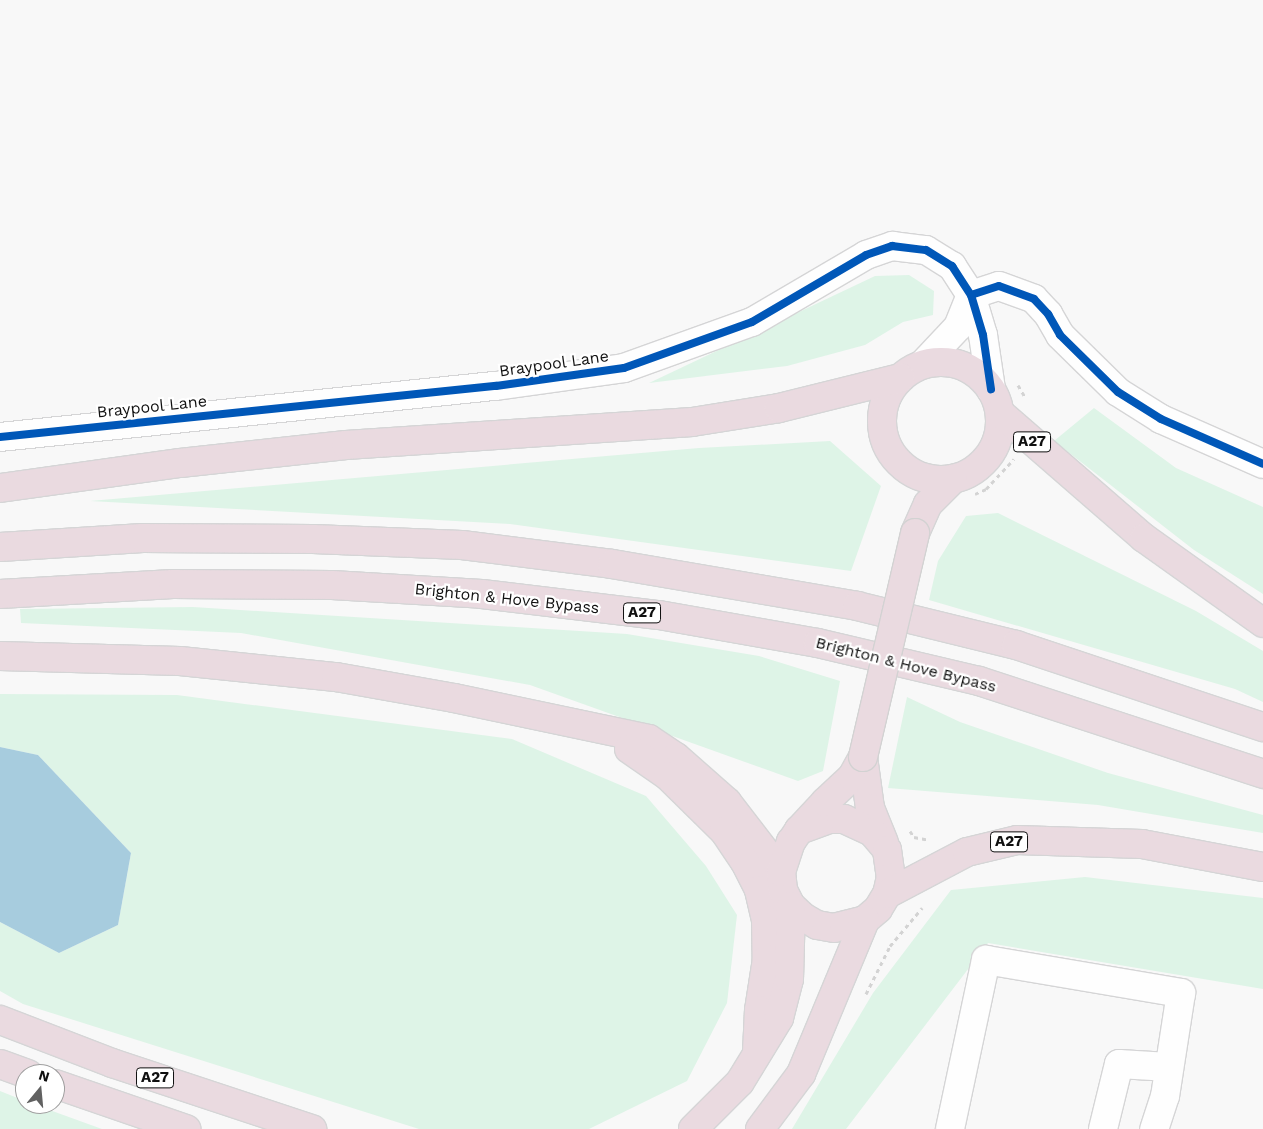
<!DOCTYPE html>
<style>
body{margin:0}
#map{position:relative;width:1263px;height:1129px;overflow:hidden;background:#f8f8f8;font-family:"Work Sans",sans-serif}
div>[style]{position:absolute}
[style*='--x']{left:calc(var(--x)*1px);top:calc(var(--y)*1px);width:calc(var(--w)*1px);rotate:calc(var(--a)*1deg)}
.green>*{inset:0;background:#def4e7}
.water>*{inset:0;background:#a7ccde}
.path>*{height:3px;margin-top:-1.5px;transform-origin:0;background:repeating-linear-gradient(90deg,#d3d3d3 0 4px,transparent 0 8px)}
.roads{filter:drop-shadow(1px 0 #d5d5d6) drop-shadow(-1px 0 #d5d5d6) drop-shadow(0 1px #d5d5d6) drop-shadow(0 -1px #d5d5d6)}
.minor>*{height:28px;margin:-14px;padding:0 14px;transform-origin:14px;border-radius:14px;background:#fefefe}
.highway>*{height:28px;margin:-14px;padding:0 14px;transform-origin:14px;border-radius:14px;background:#eadae0}
.highway>.ring{margin:-14px;padding:0;box-sizing:content-box;background:none;border:28px solid #eadae0;border-radius:50%}
.bridges{filter:drop-shadow(1px 0 #d2d2d2) drop-shadow(-1px 0 #d2d2d2) drop-shadow(0 1px #d2d2d2) drop-shadow(0 -1px #d2d2d2)}
.highway-bridge>*{height:28px;margin:-14px;padding:0 14px;transform-origin:14px;border-radius:14px;background:#eadae0}
.cycleway>*{height:8px;margin:-4px;padding:0 4px;transform-origin:4px;border-radius:4px;background:#0057b8}
span{translate:-50% -50%;white-space:nowrap;text-align:center;line-height:1.15;-webkit-text-stroke:4.5px #fff;paint-order:stroke}
.shield-label span{padding:1px 4px;background:#fff;border:1px solid;border-radius:4px;-webkit-text-stroke-width:0}
.shield-label{font-size:15px;color:#101010;font-weight:700}
.street-label{font-size:16px;color:#101010}
.north{position:absolute;left:15px;top:1064px;width:50px;height:50px;box-sizing:border-box;background:#fff;border:1px solid #9f9f9f;border-radius:50%;rotate:17deg;font-size:14px;font-weight:700;line-height:20px;text-align:center;color:#101010}
.north::after{content:'';display:block;margin:auto;width:18px;height:22px;background:#616161;clip-path:polygon(50% 0,100% 100%,50% 72%,0 100%)}
</style>
<div id="map">
<div class="green">
<i style="clip-path:polygon(909px 275px,934px 291px,933px 315px,903px 322px,865px 345px,787px 366px,649px 383px,875px 276px)"></i>
<i style="clip-path:polygon(1094px 408px,1176px 468px,1263px 507px,1263px 594px,1194px 550px,1054px 441px)"></i>
<i style="clip-path:polygon(830px 441px,881px 486px,851px 571px,510px 524px,90px 501px,699px 448px)"></i>
<i style="clip-path:polygon(998px 513px,1196px 611px,1263px 651px,1263px 702px,1235px 689px,929px 600px,938px 561px,966px 516px)"></i>
<i style="clip-path:polygon(193px 607px,627px 634px,759px 656px,840px 681px,823px 771px,798px 781px,530px 685px,241px 633px,21px 623px,20px 609px)"></i>
<i style="clip-path:polygon(0 694px,177px 695px,512px 739px,646px 796px,706px 866px,737px 915px,727px 1003px,687px 1081px,589px 1129px,419px 1129px,23px 1004px,0 991px,0 922px,59px 953px,118px 925px,131px 853px,38px 755px,0 747px)"></i>
<i style="clip-path:polygon(907px 697px,960px 722px,1108px 773px,1263px 815px,1263px 833px,1098px 805px,888px 788px)"></i>
<i style="clip-path:polygon(1085px 877px,1263px 898px,1263px 989px,988px 943px,846px 1129px,792px 1129px,873px 993px,951px 890px)"></i>
<i style="clip-path:polygon(0 1091px,25px 1101px,25px 1104px,33px 1104px,102px 1129px,0 1129px)"></i>
</div>
<div class="water">
<i style="clip-path:polygon(0 747px,38px 755px,131px 853px,118px 925px,59px 953px,0 922px)"></i>
</div>
<div class="path">
<i style="--x:1018;--y:385;--w:14;--a:60"></i>
<i style="--x:975;--y:494;--w:12;--a:-24"></i>
<i style="--x:986;--y:489;--w:41;--a:-47"></i>
<i style="--x:910;--y:831;--w:7;--a:56"></i>
<i style="--x:914;--y:837;--w:16;--a:11"></i>
<i style="--x:866;--y:994;--w:54;--a:-63.4"></i>
<i style="--x:890;--y:946;--w:50;--a:-49.9"></i>
</div>
<div class="roads">
<div class="minor">
<i style="--x:971;--y:295;--w:29;--a:-18"></i>
<i style="--x:999;--y:286;--w:37;--a:20"></i>
<i style="--x:1034;--y:299;--w:21;--a:47"></i>
<i style="--x:1048;--y:314;--w:24;--a:60"></i>
<i style="--x:1060;--y:335;--w:81;--a:44.5"></i>
<i style="--x:1118;--y:392;--w:51;--a:32.1"></i>
<i style="--x:1161;--y:419;--w:111;--a:23.8"></i>
<i style="--x:923;--y:364;--w:51;--a:-46.6"></i>
<i style="--x:958;--y:327;--w:35;--a:-68"></i>
<i style="--x:0;--y:437;--w:499;--a:-5.9"></i>
<i style="--x:496;--y:386;--w:129;--a:-8"></i>
<i style="--x:624;--y:368;--w:136;--a:-19.8"></i>
<i style="--x:752;--y:322;--w:132;--a:-30.4"></i>
<i style="--x:866;--y:255;--w:28;--a:-19"></i>
<i style="--x:892;--y:246;--w:34;--a:7"></i>
<i style="--x:926;--y:250;--w:31;--a:32"></i>
<i style="--x:952;--y:266;--w:35;--a:57"></i>
<i style="--x:971;--y:295;--w:42;--a:73.3"></i>
<i style="--x:983;--y:335;--w:55;--a:81.6"></i>
<i style="--x:950;--y:1129;--w:173;--a:-78"></i>
<i style="--x:986;--y:960;--w:198;--a:9.6"></i>
<i style="--x:1181;--y:993;--w:104;--a:98.8"></i>
<i style="--x:1165;--y:1096;--w:35;--a:108"></i>
<i style="--x:1103;--y:1129;--w:67;--a:-76.2"></i>
<i style="--x:1119;--y:1064;--w:50;--a:3.4"></i>
</div>
<div class="highway">
<i class="ring" style="left:882px;top:362px;width:90px;height:90px"></i>
<i style="--x:1000;--y:413;--w:191;--a:41"></i>
<i style="--x:1144;--y:538;--w:146;--a:35.5"></i>
<i style="--x:0;--y:488;--w:182;--a:-7.9"></i>
<i style="--x:180;--y:463;--w:167;--a:-6.2"></i>
<i style="--x:346;--y:445;--w:347;--a:-3.8"></i>
<i style="--x:692;--y:422;--w:88;--a:-9.1"></i>
<i style="--x:779;--y:408;--w:125;--a:-13.9"></i>
<i style="--x:915;--y:533;--w:32;--a:-66"></i>
<i style="--x:928;--y:504;--w:35;--a:-45"></i>
<i style="--x:0;--y:547;--w:143;--a:-3.6"></i>
<i style="--x:143;--y:538;--w:170;--a:0.3"></i>
<i style="--x:313;--y:539;--w:149;--a:2.3"></i>
<i style="--x:462;--y:545;--w:151;--a:7.2"></i>
<i style="--x:612;--y:564;--w:249;--a:9.7"></i>
<i style="--x:857;--y:606;--w:164;--a:13.8"></i>
<i style="--x:1016;--y:645;--w:260;--a:18.4"></i>
<i style="--x:0;--y:594;--w:173;--a:-3.3"></i>
<i style="--x:173;--y:584;--w:159;--a:0.4"></i>
<i style="--x:332;--y:585;--w:150;--a:3.4"></i>
<i style="--x:482;--y:594;--w:178;--a:6.8"></i>
<i style="--x:659;--y:615;--w:161;--a:10"></i>
<i style="--x:818;--y:643;--w:165;--a:13.3"></i>
<i style="--x:979;--y:681;--w:299;--a:18.1"></i>
<i style="--x:0;--y:656;--w:180;--a:1.6"></i>
<i style="--x:180;--y:661;--w:157;--a:5.9"></i>
<i style="--x:336;--y:677;--w:120;--a:10.1"></i>
<i style="--x:454;--y:698;--w:199;--a:11.9"></i>
<i style="--x:649;--y:739;--w:32;--a:34"></i>
<i style="--x:676;--y:757;--w:68;--a:41.4"></i>
<i style="--x:727;--y:802;--w:88;--a:52.4"></i>
<i style="--x:629;--y:749;--w:47;--a:34.7"></i>
<i style="--x:668;--y:776;--w:78;--a:44.5"></i>
<i style="--x:724;--y:831;--w:37;--a:56"></i>
<i style="--x:745;--y:862;--w:31;--a:63"></i>
<i style="--x:759;--y:890;--w:31;--a:77"></i>
<i style="--x:766;--y:920;--w:39;--a:89"></i>
<i style="--x:767;--y:959;--w:52;--a:98.9"></i>
<i style="--x:759;--y:1010;--w:42;--a:92.7"></i>
<i style="--x:863;--y:757;--w:51;--a:82.2"></i>
<i style="--x:870;--y:808;--w:37;--a:68"></i>
<i style="--x:799;--y:830;--w:32;--a:-20"></i>
<i style="--x:829;--y:819;--w:15;--a:0"></i>
<i style="--x:844;--y:819;--w:31;--a:25"></i>
<i style="--x:872;--y:832;--w:23;--a:50"></i>
<i style="--x:887;--y:850;--w:27;--a:82"></i>
<i style="--x:891;--y:877;--w:17;--a:103"></i>
<i style="--x:887;--y:894;--w:17;--a:121"></i>
<i style="--x:878;--y:909;--w:17;--a:140"></i>
<i style="--x:865;--y:920;--w:32;--a:166"></i>
<i style="--x:834;--y:928;--w:17;--a:-170"></i>
<i style="--x:817;--y:925;--w:16;--a:-150"></i>
<i style="--x:803;--y:917;--w:16;--a:-137"></i>
<i style="--x:791;--y:906;--w:18;--a:-117"></i>
<i style="--x:783;--y:890;--w:18;--a:-96"></i>
<i style="--x:781;--y:872;--w:32;--a:-72"></i>
<i style="--x:791;--y:842;--w:14;--a:-56"></i>
<i style="--x:799;--y:830;--w:38;--a:-47"></i>
<i style="--x:825;--y:802;--w:37;--a:-43"></i>
<i style="--x:852;--y:777;--w:23;--a:-61"></i>
<i style="--x:887;--y:894;--w:90;--a:-27.7"></i>
<i style="--x:967;--y:852;--w:51;--a:-13.5"></i>
<i style="--x:1017;--y:840;--w:125;--a:1.8"></i>
<i style="--x:1142;--y:844;--w:123;--a:10.8"></i>
<i style="--x:0;--y:1020;--w:120;--a:21"></i>
<i style="--x:112;--y:1063;--w:211;--a:18.3"></i>
<i style="--x:0;--y:1064;--w:30;--a:20"></i>
<i style="--x:55;--y:1084;--w:139;--a:19"></i>
<i style="--x:693;--y:1129;--w:66;--a:-45"></i>
<i style="--x:740;--y:1082;--w:75;--a:-58.6"></i>
<i style="--x:779;--y:1018;--w:40;--a:-75.6"></i>
<i style="--x:789;--y:979;--w:73;--a:-88.4"></i>
<i style="--x:760;--y:1129;--w:69;--a:-53.3"></i>
<i style="--x:801;--y:1074;--w:167;--a:-67.4"></i>
</div>
</div>
<div class="bridges">
<div class="highway-bridge">
<i style="--x:863;--y:757;--w:230;--a:-76.9"></i>
</div>
</div>
<div class="cycleway">
<i style="--x:971;--y:295;--w:29;--a:-18"></i>
<i style="--x:999;--y:286;--w:37;--a:20"></i>
<i style="--x:1034;--y:299;--w:21;--a:47"></i>
<i style="--x:1048;--y:314;--w:24;--a:60"></i>
<i style="--x:1060;--y:335;--w:81;--a:44.5"></i>
<i style="--x:1118;--y:392;--w:51;--a:32.1"></i>
<i style="--x:1161;--y:419;--w:111;--a:23.8"></i>
<i style="--x:0;--y:437;--w:499;--a:-5.9"></i>
<i style="--x:496;--y:386;--w:129;--a:-8"></i>
<i style="--x:624;--y:368;--w:136;--a:-19.8"></i>
<i style="--x:752;--y:322;--w:132;--a:-30.4"></i>
<i style="--x:866;--y:255;--w:28;--a:-19"></i>
<i style="--x:892;--y:246;--w:34;--a:7"></i>
<i style="--x:926;--y:250;--w:31;--a:32"></i>
<i style="--x:952;--y:266;--w:35;--a:57"></i>
<i style="--x:971;--y:295;--w:42;--a:73.3"></i>
<i style="--x:983;--y:335;--w:55;--a:81.6"></i>
</div>
<div class="shield-label">
<span style="left:1032px;top:442px">A27</span>
<span style="left:642px;top:613px">A27</span>
<span style="left:1009px;top:842px">A27</span>
<span style="left:155px;top:1078px">A27</span>
</div>
<div class="street-label">
<span style="left:554px;top:364px;rotate:-8deg">Braypool Lane</span>
<span style="left:152px;top:407px;rotate:-6deg">Braypool Lane</span>
<span style="left:507px;top:599px;rotate:6deg">Brighton &amp; Hove Bypass</span>
<span style="left:906px;top:665px;rotate:14deg">Brighton &amp; Hove Bypass</span>
</div>
<div class="north">N</div>
</div>
